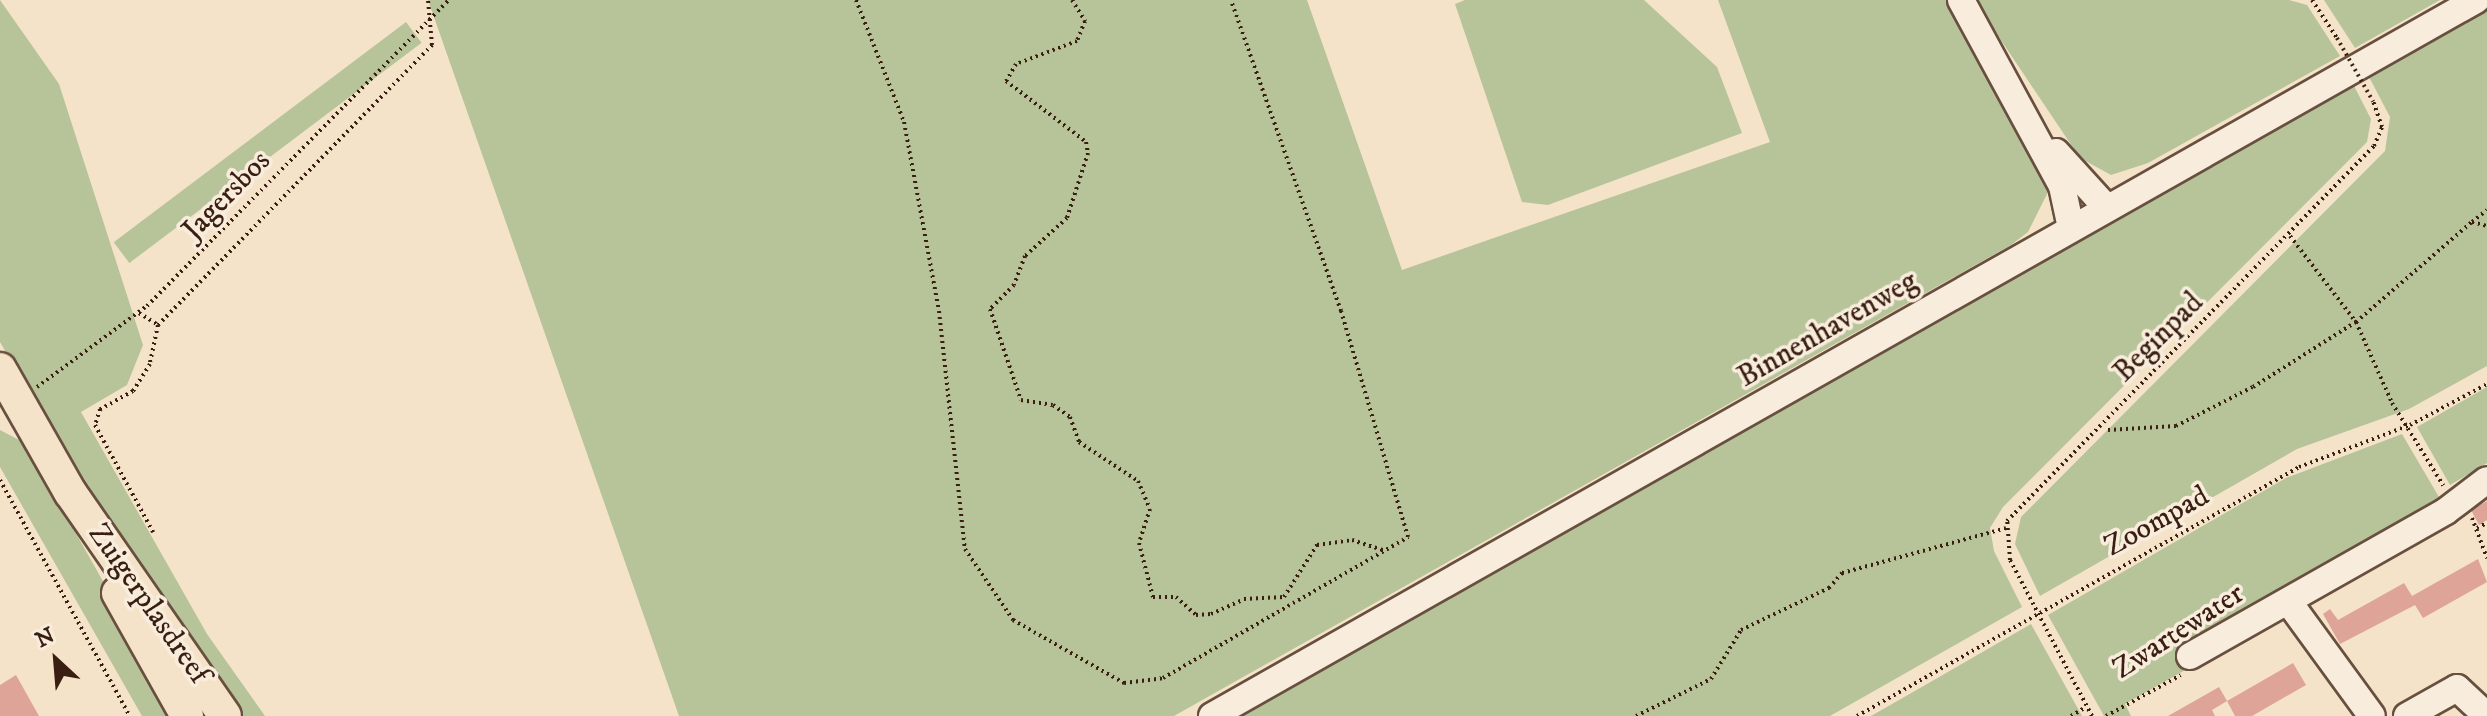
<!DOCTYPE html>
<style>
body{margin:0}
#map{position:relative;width:2487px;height:716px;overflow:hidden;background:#f5e3c9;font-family:"IM FELL DW Pica",serif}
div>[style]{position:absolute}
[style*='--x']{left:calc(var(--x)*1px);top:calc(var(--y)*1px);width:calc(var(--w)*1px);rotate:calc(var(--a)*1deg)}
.green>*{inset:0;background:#b7c49a;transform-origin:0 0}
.building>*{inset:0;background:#dda497}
.path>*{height:4px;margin-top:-2px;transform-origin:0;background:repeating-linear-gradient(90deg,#391e11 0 2px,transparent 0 6px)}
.roads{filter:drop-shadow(2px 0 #684f3f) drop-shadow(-2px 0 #684f3f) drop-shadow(0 2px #684f3f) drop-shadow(0 -2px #684f3f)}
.minor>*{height:26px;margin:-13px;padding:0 13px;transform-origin:13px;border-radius:13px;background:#f8eddc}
.major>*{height:32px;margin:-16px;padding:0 16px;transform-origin:16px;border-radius:16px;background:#f5e3c9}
.path-bridge>*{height:4px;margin-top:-2px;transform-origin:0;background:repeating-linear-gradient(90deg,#391e11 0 2px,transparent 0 6px)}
span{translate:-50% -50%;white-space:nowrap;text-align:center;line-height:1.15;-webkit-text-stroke:7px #f8eddc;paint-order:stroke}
.street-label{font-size:30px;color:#391e11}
.north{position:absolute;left:16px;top:620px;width:80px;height:80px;-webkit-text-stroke:6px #f8eddc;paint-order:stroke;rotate:334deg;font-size:22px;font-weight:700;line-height:32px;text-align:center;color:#391e11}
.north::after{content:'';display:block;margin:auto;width:28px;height:36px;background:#391e11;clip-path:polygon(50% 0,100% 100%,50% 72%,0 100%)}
</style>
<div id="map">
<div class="green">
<i style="clip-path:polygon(0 0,59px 84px,143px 345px,127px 385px,81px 412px,207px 634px,265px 716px,232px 716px,119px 548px,0 342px)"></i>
<i style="clip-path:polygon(428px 0,1307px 0,1402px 270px,1770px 142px,1718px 0,1949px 0,2048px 192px,2028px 232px,2011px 245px,1174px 716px,679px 716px)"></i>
<i style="clip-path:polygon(1465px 0,1644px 0,1717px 67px,1742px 133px,1548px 205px,1522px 202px,1455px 4px)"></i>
<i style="clip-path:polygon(1974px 0,2289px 0,2307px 5px,2340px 56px,2148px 163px,2111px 175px,2080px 158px)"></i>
<i style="clip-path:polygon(2324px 0,2440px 0,2355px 48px)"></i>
<i style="clip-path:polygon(2487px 8px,2487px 366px,2409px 409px,2297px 449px,2040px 596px,2015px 544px,2021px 517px,2385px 151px,2390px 117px,2368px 75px)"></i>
<i style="left:406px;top:22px;width:26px;height:366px;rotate:53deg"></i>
<i style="clip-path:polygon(2353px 84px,2371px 119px,2367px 142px,2003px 507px,1990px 528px,1994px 551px,2022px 607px,1830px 716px,1235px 716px)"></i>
<i style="clip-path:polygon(2487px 387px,2487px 463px,2450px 485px,2417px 427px)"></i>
<i style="clip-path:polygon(0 430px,25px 443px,179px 716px,142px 716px,0 467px)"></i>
<i style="clip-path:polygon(2402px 434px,2439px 497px,2434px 503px,2176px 649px,2187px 669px,2125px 704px,2131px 716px,2104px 716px,2048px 615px,2286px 478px)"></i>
<i style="clip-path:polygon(2031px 624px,2082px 716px,1871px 716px,1920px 688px)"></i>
</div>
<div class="building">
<i style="clip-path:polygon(2487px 501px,2487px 520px,2479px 525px,2471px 510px)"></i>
<i style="clip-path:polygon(2478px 559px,2487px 582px,2423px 618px,2415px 605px,2340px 644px,2323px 614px,2330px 609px,2338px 620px,2404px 583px,2412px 596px)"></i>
<i style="clip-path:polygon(2293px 663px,2306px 685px,2252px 716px,2235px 716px,2227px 701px)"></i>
<i style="clip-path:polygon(16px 675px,39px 716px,0 716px,0 685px)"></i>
<i style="clip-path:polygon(2219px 687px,2227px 701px,2212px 710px,2215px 716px,2168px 716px)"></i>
</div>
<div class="path">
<i style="--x:856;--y:0;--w:131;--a:68.5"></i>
<i style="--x:904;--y:122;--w:192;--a:79.5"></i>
<i style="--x:939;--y:311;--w:239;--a:83.8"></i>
<i style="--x:965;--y:549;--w:86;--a:55.9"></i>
<i style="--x:1013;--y:620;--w:128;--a:29.6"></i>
<i style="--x:1124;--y:683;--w:39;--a:-7"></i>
<i style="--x:1163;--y:678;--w:283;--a:-29.9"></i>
<i style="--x:1408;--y:537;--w:236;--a:-106.5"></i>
<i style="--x:1341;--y:311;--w:330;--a:-109.5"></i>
<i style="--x:1072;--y:0;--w:25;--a:58"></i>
<i style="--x:1085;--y:21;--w:22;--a:112"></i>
<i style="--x:1077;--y:41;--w:65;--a:159.3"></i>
<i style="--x:1016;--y:64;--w:20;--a:120"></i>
<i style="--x:1006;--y:81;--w:101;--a:37.3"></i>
<i style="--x:1086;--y:142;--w:11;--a:80"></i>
<i style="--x:1088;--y:153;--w:68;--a:107.9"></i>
<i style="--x:1067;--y:218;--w:57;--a:137.9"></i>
<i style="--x:1025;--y:256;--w:31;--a:111"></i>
<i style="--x:1014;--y:285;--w:34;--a:135"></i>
<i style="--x:990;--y:309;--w:96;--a:71.2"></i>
<i style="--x:1021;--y:400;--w:32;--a:9"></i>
<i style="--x:1053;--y:405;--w:21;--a:35"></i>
<i style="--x:1070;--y:417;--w:27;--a:70"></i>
<i style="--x:1079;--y:442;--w:71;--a:33.5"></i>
<i style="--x:1138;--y:481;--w:30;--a:67"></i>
<i style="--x:1150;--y:509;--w:36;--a:108"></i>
<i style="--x:1139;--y:543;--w:56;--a:75.5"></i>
<i style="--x:1153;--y:597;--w:23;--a:0"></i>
<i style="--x:1176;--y:597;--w:27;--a:42"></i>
<i style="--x:1196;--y:615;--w:15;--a:-4"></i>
<i style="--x:1211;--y:614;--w:36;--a:-24"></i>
<i style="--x:1244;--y:599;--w:40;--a:-2.9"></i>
<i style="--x:1284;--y:597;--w:62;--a:-57.6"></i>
<i style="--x:1317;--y:545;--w:35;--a:-8"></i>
<i style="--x:1352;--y:540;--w:35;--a:18"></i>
<i style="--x:2312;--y:0;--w:45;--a:56.7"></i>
<i style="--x:2472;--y:222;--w:19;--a:-39"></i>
<i style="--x:2290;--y:236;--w:108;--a:52.5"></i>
<i style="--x:2356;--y:322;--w:89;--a:66"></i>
<i style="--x:2392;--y:403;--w:97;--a:58.1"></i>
<i style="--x:139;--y:313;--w:22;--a:32"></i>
<i style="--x:158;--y:325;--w:40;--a:102"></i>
<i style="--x:150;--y:364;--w:32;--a:122"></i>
<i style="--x:133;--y:391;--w:38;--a:151"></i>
<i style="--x:100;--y:409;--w:17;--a:107"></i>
<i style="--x:95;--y:425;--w:122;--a:61.5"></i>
<i style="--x:158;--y:325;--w:392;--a:-45.6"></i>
<i style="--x:432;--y:45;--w:45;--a:-95.1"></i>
<i style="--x:37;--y:387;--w:137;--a:-36.4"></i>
<i style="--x:147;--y:306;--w:430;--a:-45.4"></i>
<i style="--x:2108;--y:430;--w:68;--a:-3.4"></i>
<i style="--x:2176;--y:426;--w:86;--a:-26.9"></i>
<i style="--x:2253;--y:387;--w:122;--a:-32.3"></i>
<i style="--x:2356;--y:322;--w:153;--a:-40.8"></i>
<i style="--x:2472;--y:222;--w:16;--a:15"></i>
<i style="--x:0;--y:480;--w:269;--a:61.2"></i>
<i style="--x:2472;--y:518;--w:43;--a:69.4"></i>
<i style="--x:2477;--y:528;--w:11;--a:-27"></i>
<i style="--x:1636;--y:716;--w:84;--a:-26.3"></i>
<i style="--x:1711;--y:679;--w:57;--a:-58.5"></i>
<i style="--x:1741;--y:630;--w:98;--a:-25.5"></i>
<i style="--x:1829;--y:588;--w:20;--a:-49"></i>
<i style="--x:1842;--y:573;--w:170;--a:-15.3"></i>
<i style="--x:1857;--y:716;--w:507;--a:-29.39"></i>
<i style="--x:2299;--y:467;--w:119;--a:-20.7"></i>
<i style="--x:2410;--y:425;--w:87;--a:-28"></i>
<i style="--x:2071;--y:716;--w:17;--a:-31"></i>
<i style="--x:2092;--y:716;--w:176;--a:-117.7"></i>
<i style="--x:2010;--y:560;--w:39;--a:-94"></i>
<i style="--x:2007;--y:521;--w:525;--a:-45.62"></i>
<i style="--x:2374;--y:146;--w:21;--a:-67"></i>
<i style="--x:2382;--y:127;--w:28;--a:-109"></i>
<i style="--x:2106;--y:716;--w:85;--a:-28.7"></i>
</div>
<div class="roads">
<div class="minor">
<i style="--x:1961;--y:0;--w:212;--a:61.5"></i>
<i style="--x:2062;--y:186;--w:43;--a:77.9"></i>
<i style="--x:2056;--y:152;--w:76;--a:47.7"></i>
<i style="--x:2288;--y:601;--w:142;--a:53.9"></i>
<i style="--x:2190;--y:656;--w:294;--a:-29.5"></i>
<i style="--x:2446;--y:511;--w:51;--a:-37.1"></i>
<i style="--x:1212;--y:716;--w:1453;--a:-29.53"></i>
<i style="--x:2407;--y:716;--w:57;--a:-29.2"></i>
<i style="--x:2457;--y:688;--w:41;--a:43"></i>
</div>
<div class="major">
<i style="--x:0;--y:369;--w:142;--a:60.4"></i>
<i style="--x:70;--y:492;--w:272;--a:55.3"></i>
<i style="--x:118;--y:593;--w:141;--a:60.7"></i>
</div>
</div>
<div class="path-bridge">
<i style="--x:2337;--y:38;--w:73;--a:60.3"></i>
</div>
<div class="street-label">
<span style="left:227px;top:196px;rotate:-46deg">Jagersbos</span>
<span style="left:1828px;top:330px;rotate:-30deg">Binnenhavenweg</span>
<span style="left:2159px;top:338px;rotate:-45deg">Beginpad</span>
<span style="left:2157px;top:522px;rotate:-29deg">Zoompad</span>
<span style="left:148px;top:604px;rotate:55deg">Zuigerplasdreef</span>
<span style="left:2179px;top:632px;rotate:-33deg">Zwartewater</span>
</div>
<div class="north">N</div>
</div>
